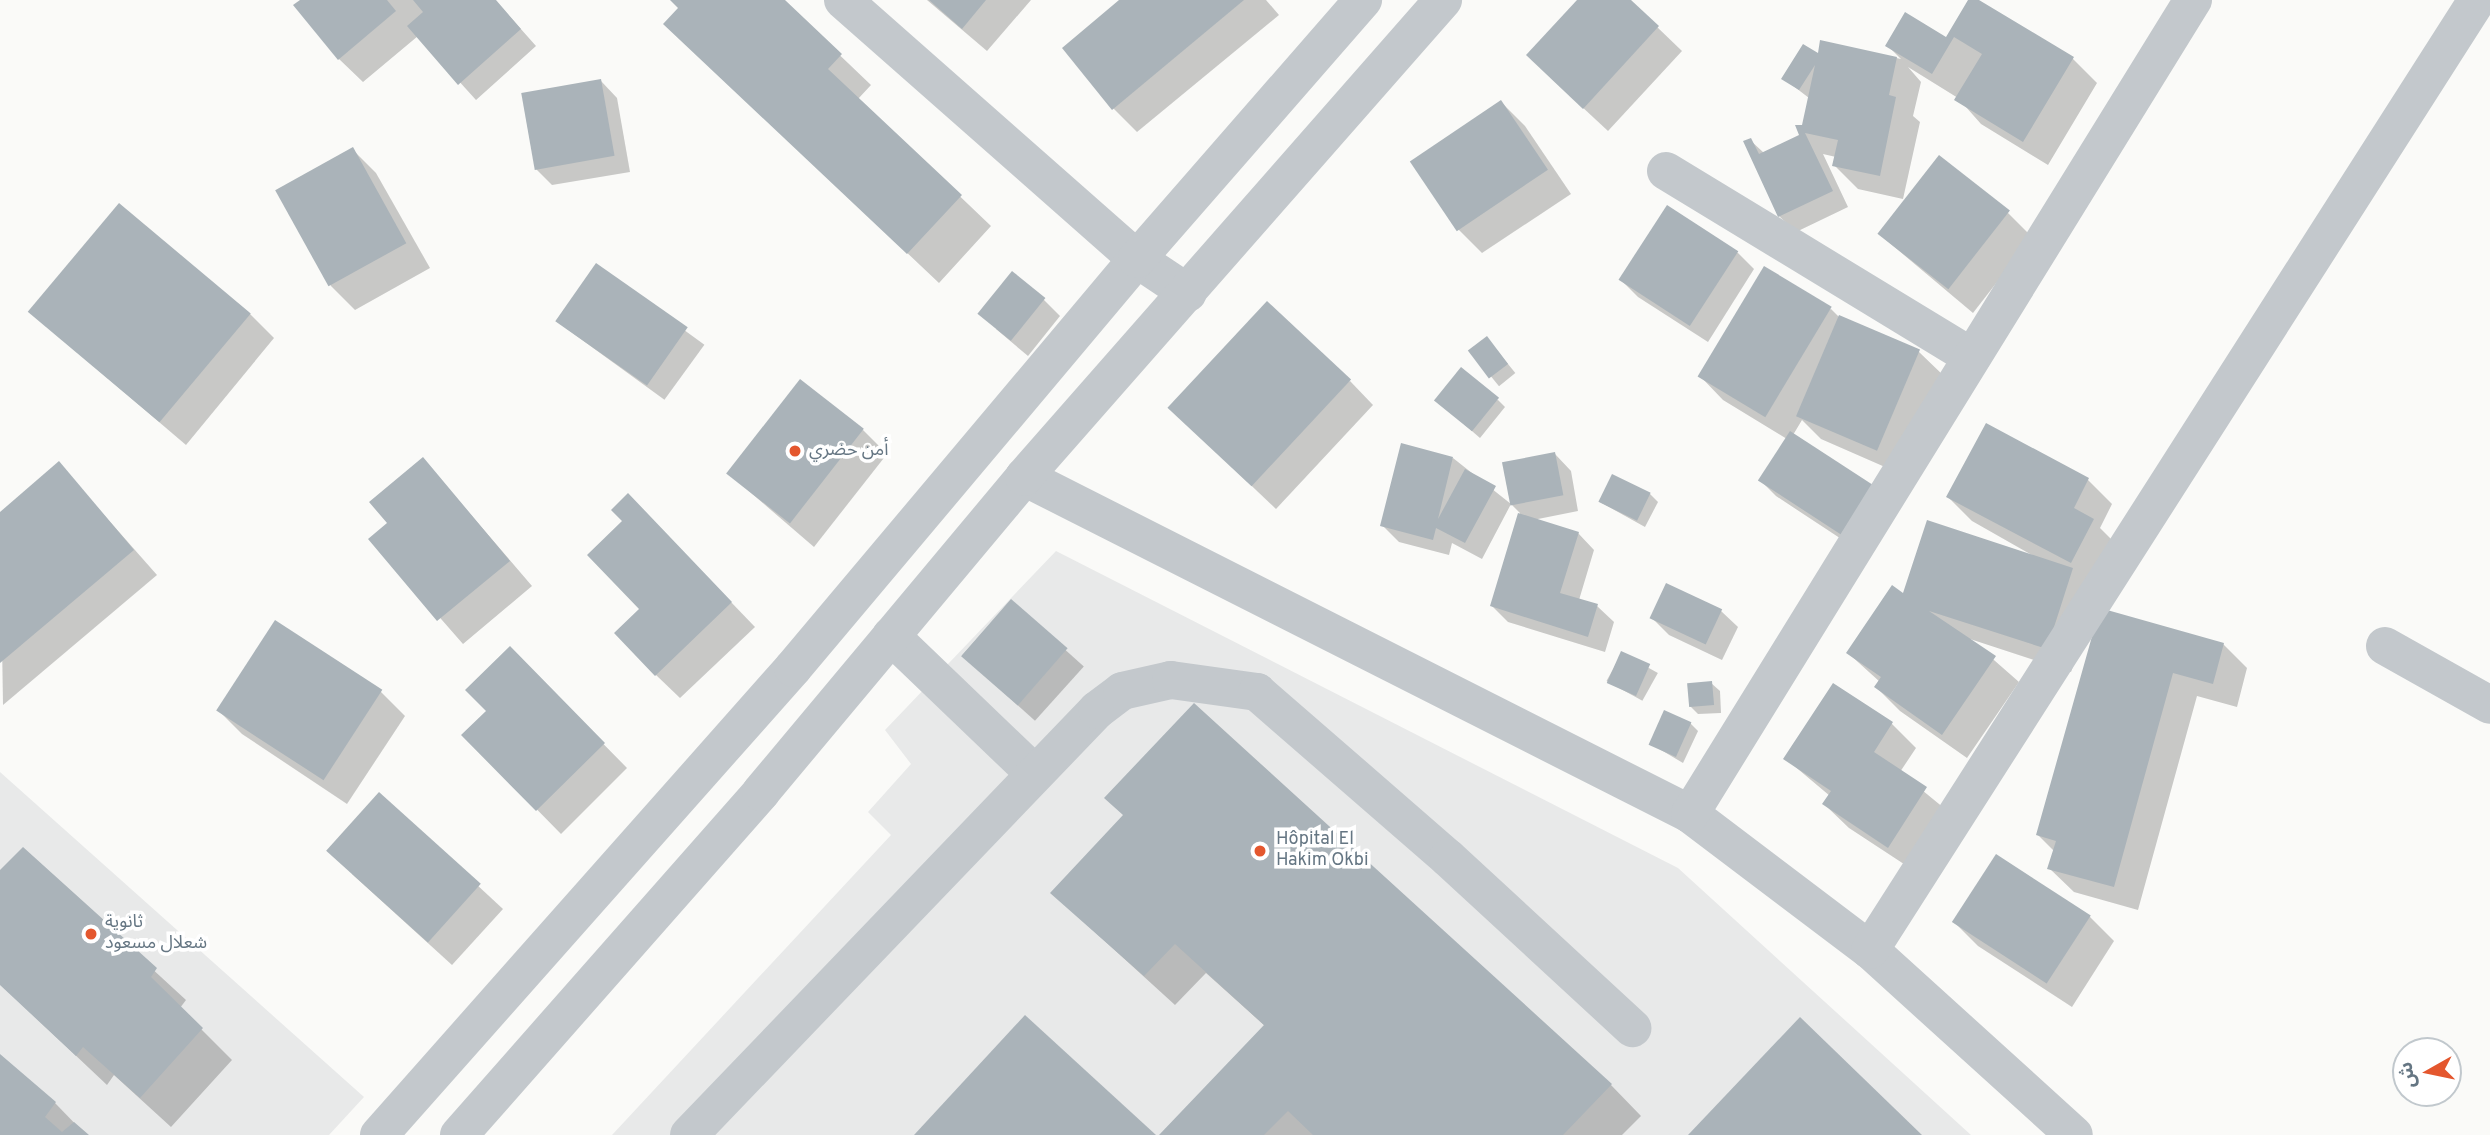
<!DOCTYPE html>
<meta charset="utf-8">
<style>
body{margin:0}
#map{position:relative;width:2490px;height:1135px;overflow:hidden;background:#fafaf8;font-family:Overpass,"Noto Sans Arabic",sans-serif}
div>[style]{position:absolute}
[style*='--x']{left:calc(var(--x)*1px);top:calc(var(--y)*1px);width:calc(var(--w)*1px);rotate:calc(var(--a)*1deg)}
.built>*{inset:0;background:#e8e9e9}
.shadow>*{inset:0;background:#0003;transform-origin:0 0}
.building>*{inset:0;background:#aab3b9;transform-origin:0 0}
.minor>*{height:38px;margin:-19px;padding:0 19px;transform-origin:19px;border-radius:19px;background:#c3c8cc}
.dots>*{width:19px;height:19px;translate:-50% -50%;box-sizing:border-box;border:4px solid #fff;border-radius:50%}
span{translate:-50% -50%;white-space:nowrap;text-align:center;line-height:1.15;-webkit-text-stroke:7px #fff;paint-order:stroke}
.poi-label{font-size:18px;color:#657683}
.left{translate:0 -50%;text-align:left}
.north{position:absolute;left:2392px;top:1037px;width:70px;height:70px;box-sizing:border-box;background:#fff;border:2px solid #c1c8cd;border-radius:50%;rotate:261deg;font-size:19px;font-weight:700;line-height:28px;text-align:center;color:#657683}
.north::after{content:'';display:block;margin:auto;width:24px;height:32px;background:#e4572e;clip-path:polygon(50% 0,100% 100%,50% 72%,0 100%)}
</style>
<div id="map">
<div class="built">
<i style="clip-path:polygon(1056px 551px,1678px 868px,1971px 1135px,612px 1135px,891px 835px,868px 812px,911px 764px,885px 730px)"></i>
<i style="clip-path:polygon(0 772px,364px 1097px,329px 1135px,0 1135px)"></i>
</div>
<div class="shadow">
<i style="clip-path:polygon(302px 0,495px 0,536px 46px,476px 100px,418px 36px,363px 82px,339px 59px)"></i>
<i style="clip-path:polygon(671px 0,782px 0,871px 85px,858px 99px,991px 226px,939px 283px,665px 24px,680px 9px)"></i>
<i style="clip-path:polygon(927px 0,1031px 0,987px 51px)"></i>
<i style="clip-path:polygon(1122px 0,1266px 0,1279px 15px,1137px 132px,1113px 108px)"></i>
<i style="clip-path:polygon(1579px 0,1629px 0,1682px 51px,1608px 131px,1552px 79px)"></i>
<i style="clip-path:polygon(1970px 0,2073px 59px,2097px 83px,2048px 165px,1981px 124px,1958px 98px,1908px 67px,1921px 82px,1913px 116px,1920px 122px,1903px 199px,1858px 189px,1834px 165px,1836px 157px,1823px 154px,1848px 207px,1796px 232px,1779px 216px,1750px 140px,1764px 153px,1802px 136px,1797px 125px,1803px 127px,1809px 98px,1783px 78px,1819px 55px,1822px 42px,1901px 59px,1887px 45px,1947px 39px)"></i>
<i style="clip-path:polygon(601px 81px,617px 98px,630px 172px,552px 185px,535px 168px)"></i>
<i style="clip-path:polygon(1501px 102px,1525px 126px,1571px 194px,1482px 253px,1458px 229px)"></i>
<i style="clip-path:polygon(352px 149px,376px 173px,430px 268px,355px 310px,331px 286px,277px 191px)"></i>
<i style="clip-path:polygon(1667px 207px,1738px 253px,1754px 269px,1708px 342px,1638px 297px,1621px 280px)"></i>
<i style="clip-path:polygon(2008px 213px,2032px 237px,1973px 313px,1879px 234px)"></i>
<i style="left:596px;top:266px;width:134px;height:68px;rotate:36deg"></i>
<i style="clip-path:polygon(1043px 299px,1060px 316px,1028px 356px,996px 329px)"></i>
<i style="clip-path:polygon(1831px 309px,1839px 317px,1919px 352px,1944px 376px,1901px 474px,1821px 439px,1802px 420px,1793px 435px,1858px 550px,1776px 496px,1760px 480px,1787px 439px,1723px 400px,1699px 375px)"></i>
<i style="clip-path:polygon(31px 313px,250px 314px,274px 338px,186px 445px)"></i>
<i style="left:1487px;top:338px;width:45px;height:21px;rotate:51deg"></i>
<i style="clip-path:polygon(1350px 381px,1373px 405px,1276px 509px,1194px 431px)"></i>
<i style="clip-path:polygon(1498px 400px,1505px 407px,1480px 438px,1444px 407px)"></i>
<i style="clip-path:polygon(1986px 425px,2088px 480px,2112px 504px,2100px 528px,2117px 545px,2071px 672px,1970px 639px,2019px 682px,1967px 758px,1900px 711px,1876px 687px,1880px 682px,1848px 653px,1904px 596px,2037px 558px,1972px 521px,1948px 497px)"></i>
<i style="clip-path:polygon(863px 430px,887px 454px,814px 547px,729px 474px)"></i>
<i style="clip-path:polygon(1555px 454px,1571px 471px,1578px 511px,1533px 520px,1578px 533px,1594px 550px,1579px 600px,1597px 606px,1614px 622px,1605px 652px,1508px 622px,1492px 606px,1520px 513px,1511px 504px,1482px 559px,1452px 543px,1449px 555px,1399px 542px,1382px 525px,1453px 458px,1511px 504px)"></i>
<i style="clip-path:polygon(423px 459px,532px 586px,463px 644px,371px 539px,389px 523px)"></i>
<i style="clip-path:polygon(59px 464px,157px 575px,3px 705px,0 514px)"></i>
<i style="clip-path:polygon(1650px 494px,1658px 502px,1645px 527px,1600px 502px)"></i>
<i style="clip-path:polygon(652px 520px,755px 627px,680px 698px,656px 675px,642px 609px)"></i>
<i style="left:1011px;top:601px;width:98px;height:73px;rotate:42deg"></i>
<i style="clip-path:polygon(2101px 610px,2223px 644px,2247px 668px,2237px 707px,2197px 696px,2138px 910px,2074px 892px,2049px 868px,2054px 851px,2038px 835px)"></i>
<i style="clip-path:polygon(1721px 611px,1738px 627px,1722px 660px,1669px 635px,1652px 618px)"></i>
<i style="clip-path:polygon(275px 623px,381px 692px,405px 716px,347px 804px,242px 734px,218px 710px)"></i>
<i style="clip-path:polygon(510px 649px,627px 768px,561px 834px,464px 735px,489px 711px)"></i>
<i style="left:1622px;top:653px;width:41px;height:32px;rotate:29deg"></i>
<i style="clip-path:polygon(1711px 683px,1720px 691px,1721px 713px,1698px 714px,1690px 706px)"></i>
<i style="clip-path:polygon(1834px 686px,1892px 724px,1916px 748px,1900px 772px,1950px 813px,1913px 870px,1849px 828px,1824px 804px,1830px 796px,1786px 759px)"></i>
<i style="clip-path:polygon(1690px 723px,1698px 731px,1683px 763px,1651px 744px)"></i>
<i style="clip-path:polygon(379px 794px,503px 909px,452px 965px,352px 874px)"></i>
<i style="clip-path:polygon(23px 850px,186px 1000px,180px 1008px,232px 1060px,171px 1127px,114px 1075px,107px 1085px,0 984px,0 872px)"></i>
<i style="clip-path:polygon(1052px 893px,1611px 1085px,1641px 1116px,1622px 1135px,1161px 1135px,1265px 1026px,1206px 973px,1175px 1005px)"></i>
<i style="clip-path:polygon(2090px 917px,2114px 941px,2072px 1007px,1978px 946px,1954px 922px)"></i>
<i style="clip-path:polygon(0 1056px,55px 1103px,86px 1135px,0 1135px)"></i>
</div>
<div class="building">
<i style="clip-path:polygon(300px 0,387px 0,396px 11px,338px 60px,293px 5px)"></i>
<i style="clip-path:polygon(413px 0,496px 0,521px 29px,458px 85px,407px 26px,423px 12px)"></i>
<i style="clip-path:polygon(670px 0,785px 0,842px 54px,828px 69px,962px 195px,907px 254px,663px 24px,678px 8px)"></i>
<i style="clip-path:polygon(929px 0,986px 0,962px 29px)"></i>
<i style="clip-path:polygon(1119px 0,1244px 0,1112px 110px,1062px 48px)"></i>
<i style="clip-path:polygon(1577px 0,1631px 0,1659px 26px,1583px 109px,1526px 55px)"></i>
<i style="clip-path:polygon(1968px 0,1979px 0,2074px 57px,2023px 142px,1954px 100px,1982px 54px,1954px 37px,1932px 74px,1885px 46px,1905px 12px,1946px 37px)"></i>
<i style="clip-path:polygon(1820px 40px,1897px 57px,1889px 95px,1896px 97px,1880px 176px,1832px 166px,1838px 140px,1805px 133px,1833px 191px,1778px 217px,1743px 141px,1751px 138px,1759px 154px,1799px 135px,1795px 125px,1802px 125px,1815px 65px,1799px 90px,1781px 79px,1803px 44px,1818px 53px)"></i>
<i style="left:601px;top:79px;width:78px;height:81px;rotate:80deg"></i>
<i style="left:1501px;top:100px;width:84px;height:110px;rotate:56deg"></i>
<i style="left:353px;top:147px;width:110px;height:89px;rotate:61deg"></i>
<i style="left:1939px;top:155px;width:90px;height:100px;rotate:38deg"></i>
<i style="left:119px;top:203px;width:172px;height:142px;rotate:40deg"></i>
<i style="left:1667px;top:205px;width:85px;height:89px;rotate:33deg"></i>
<i style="left:596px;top:263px;width:112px;height:71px;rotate:35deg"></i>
<i style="left:1764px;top:266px;width:79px;height:129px;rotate:31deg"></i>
<i style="left:1012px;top:271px;width:43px;height:55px;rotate:39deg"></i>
<i style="left:1267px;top:301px;width:115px;height:146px;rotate:43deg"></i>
<i style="left:1839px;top:315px;width:88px;height:110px;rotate:23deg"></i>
<i style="left:1487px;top:336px;width:35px;height:24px;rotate:53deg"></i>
<i style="left:1461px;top:367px;width:49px;height:43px;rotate:39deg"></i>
<i style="left:800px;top:379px;width:81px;height:120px;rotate:38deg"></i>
<i style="clip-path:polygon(1986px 423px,2089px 478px,2074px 508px,2094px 519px,2071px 563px,1946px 497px)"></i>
<i style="left:1790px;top:431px;width:99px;height:59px;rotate:33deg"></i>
<i style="clip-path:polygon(1401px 443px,1453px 457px,1438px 519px,1465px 469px,1496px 486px,1465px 543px,1436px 528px,1433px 540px,1380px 526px)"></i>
<i style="left:1555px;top:452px;width:44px;height:54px;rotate:79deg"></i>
<i style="clip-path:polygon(423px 457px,510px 561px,437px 621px,368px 539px,387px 523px,369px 502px)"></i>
<i style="clip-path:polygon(59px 461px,134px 550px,0 663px,0 512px)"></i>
<i style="left:1612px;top:474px;width:43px;height:31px;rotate:26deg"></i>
<i style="clip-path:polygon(628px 493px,732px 602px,655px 676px,614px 633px,639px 609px,587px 555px,622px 521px,611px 510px)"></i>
<i style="clip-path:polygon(1518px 513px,1579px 532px,1560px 593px,1598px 604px,1588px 637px,1490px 606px)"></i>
<i style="clip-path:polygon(1927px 520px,2073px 568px,2047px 649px,1929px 611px,1996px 656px,1942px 735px,1874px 687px,1881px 677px,1846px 653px,1892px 585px,1903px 593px)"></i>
<i style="left:1666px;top:583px;width:62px;height:39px;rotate:25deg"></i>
<i style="left:1011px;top:599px;width:75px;height:76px;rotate:41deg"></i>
<i style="clip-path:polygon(2100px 608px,2224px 643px,2213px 684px,2173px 673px,2114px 887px,2047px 869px,2056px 841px,2036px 835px)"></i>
<i style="left:275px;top:620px;width:128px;height:108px;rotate:33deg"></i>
<i style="clip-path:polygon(510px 646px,605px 743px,536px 811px,461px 735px,486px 711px,465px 690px)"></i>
<i style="left:1621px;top:651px;width:32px;height:35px;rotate:24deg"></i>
<i style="left:1712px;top:681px;width:24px;height:25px;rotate:85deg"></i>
<i style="clip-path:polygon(1833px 683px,1893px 722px,1874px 752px,1927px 787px,1888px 848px,1822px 804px,1831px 791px,1783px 759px)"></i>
<i style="clip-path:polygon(1194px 703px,1612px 1084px,1563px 1135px,1313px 1135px,1288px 1111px,1264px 1135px,1159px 1135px,1264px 1025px,1175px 944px,1144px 976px,1050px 893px,1123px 815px,1104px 798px)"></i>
<i style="left:1664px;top:710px;width:30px;height:38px;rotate:24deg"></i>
<i style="left:379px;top:792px;width:137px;height:79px;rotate:42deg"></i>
<i style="clip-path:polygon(23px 847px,157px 968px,151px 977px,203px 1028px,140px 1098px,83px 1047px,76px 1056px,0 985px,0 870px)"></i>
<i style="left:1996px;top:854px;width:113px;height:81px;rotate:33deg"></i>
<i style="clip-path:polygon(1025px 1015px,1156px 1135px,914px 1135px)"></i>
<i style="clip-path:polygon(1800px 1017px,1922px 1135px,1688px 1135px)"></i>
<i style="clip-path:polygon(0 1054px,56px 1102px,45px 1117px,62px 1132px,74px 1122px,89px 1135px,0 1135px)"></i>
</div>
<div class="minor">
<i style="--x:843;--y:0;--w:392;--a:41.4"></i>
<i style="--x:1137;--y:259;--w:61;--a:33.7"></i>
<i style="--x:1666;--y:171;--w:358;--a:31.3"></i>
<i style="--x:1024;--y:477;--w:746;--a:26.84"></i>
<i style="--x:1690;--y:814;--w:226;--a:37.1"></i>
<i style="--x:1870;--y:950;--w:275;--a:42.2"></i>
<i style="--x:891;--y:636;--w:198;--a:43.8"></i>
<i style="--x:2385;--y:646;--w:120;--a:29.3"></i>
<i style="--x:1690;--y:814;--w:957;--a:-58.29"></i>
<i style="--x:1870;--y:950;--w:1127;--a:-57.42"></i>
<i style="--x:379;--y:1135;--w:624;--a:-48.44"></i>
<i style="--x:793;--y:668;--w:534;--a:-49.93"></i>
<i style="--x:1137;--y:259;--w:344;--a:-48.9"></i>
<i style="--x:459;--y:1135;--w:457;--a:-48.6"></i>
<i style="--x:761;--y:792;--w:410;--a:-50.1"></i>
<i style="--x:1024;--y:477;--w:635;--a:-48.7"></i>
<i style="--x:689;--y:1135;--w:589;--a:-46.17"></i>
<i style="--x:1097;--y:710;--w:31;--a:-37"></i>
<i style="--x:1122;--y:691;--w:50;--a:-12.7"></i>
<i style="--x:1171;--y:680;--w:87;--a:7.9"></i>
<i style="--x:1257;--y:692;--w:253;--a:41"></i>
<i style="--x:1448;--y:858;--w:251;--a:42.7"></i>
</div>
<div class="dots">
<i style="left:795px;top:451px;background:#e4572e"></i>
<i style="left:1260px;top:851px;background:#e4572e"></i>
<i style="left:91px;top:934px;background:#e4572e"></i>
</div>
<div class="poi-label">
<span class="left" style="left:809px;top:451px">أمن حضري</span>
<span class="left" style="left:1276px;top:851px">Hôpital El<br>Hakim Okbi</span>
<span class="left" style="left:105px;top:934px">ثانوية<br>شعلال مسعود</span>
</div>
<div class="north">ش</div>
</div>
